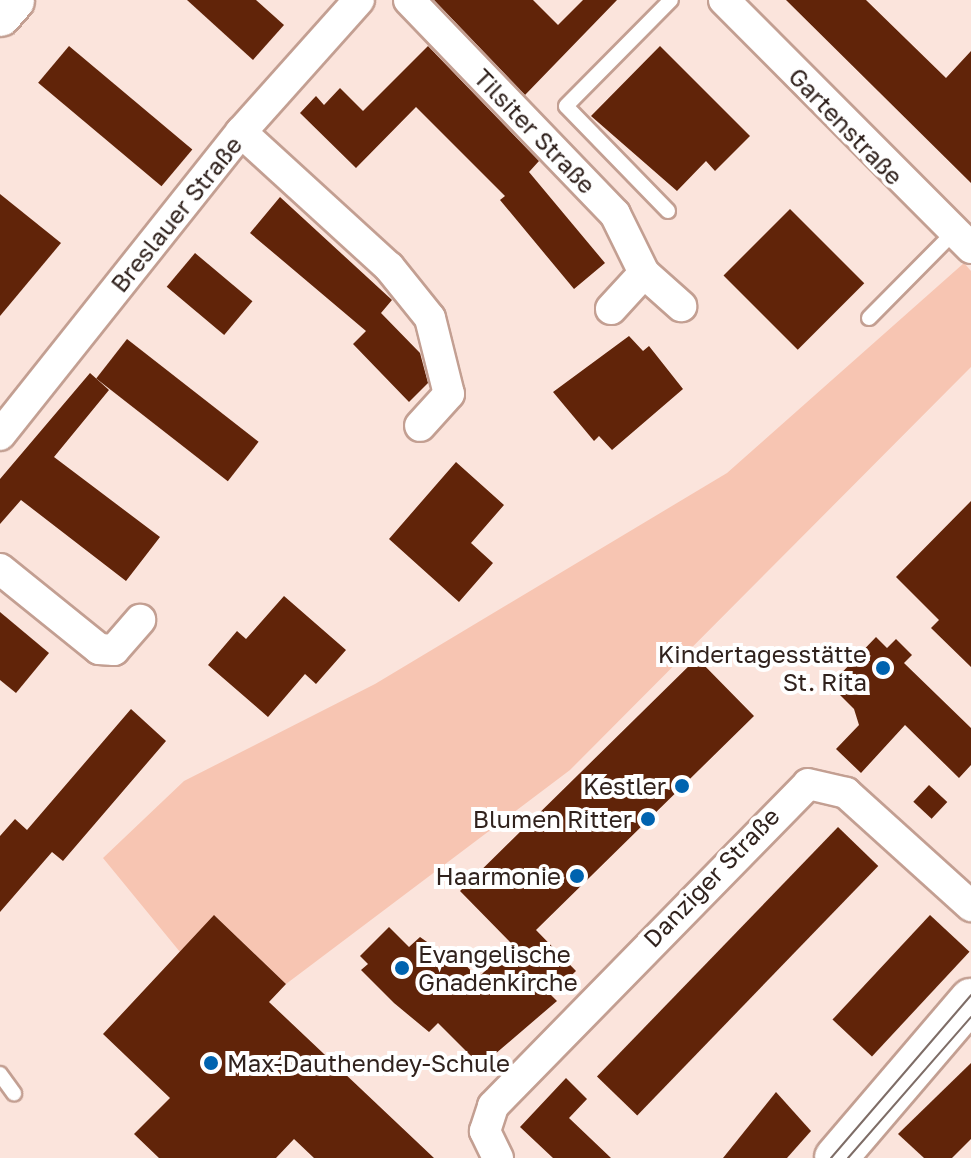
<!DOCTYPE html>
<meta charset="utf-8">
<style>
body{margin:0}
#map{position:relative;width:971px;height:1158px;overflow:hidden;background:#fbe4dc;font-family:"Golos Text",sans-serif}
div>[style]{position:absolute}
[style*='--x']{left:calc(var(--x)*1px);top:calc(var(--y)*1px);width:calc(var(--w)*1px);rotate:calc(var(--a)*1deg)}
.green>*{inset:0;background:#f7c5b2}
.building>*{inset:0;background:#612409;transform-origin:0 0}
.roads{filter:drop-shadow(2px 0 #c39f92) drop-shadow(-2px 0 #c39f92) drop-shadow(0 2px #c39f92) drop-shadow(0 -2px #c39f92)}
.lane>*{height:14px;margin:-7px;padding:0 7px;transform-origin:7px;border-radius:7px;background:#fff}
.street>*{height:30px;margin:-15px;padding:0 15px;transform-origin:15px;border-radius:15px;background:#fff}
.secondary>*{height:42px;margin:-21px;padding:0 21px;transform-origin:21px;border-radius:21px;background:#fff}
.tram>*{height:2px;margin:-1px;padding:0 1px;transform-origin:1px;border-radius:1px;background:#7e6d67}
.dots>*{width:22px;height:22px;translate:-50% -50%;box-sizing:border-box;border:4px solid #fff;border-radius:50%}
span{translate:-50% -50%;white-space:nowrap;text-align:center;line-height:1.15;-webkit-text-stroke:8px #fff;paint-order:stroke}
.street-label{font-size:24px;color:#30221d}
.poi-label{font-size:24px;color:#30221d}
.right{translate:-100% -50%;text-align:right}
.left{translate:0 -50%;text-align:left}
</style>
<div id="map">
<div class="green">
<i style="clip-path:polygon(964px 263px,971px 271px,971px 367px,570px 770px,286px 984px,215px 916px,180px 952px,103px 858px,184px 781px,375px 684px,727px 473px)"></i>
</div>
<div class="building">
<i style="clip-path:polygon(187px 0,256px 0,284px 25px,253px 60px)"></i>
<i style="clip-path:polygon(434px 0,533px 0,558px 25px,583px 0,617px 0,525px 95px)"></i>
<i style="clip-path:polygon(786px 0,866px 0,946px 78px,971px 51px,971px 183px)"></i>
<i style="left:69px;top:46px;width:161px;height:48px;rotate:40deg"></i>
<i style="clip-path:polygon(428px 46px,539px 161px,529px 172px,605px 263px,574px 289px,500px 200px,505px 196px,416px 107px,356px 168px,300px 113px,316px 96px,324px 105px,340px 88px,363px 111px)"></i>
<i style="clip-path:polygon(660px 46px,750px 136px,715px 171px,706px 161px,677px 191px,591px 116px)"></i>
<i style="clip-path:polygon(0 194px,61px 243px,0 316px)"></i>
<i style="clip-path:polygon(280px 197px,392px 300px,381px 313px,420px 353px,428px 383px,409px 402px,353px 344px,366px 331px,250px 233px)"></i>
<i style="left:790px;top:209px;width:105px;height:94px;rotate:45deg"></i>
<i style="left:195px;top:253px;width:75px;height:44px;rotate:40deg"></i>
<i style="clip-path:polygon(629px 336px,643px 351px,649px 346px,683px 389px,612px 450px,599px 436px,594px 441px,553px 392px)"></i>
<i style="left:127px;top:339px;width:167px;height:50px;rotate:38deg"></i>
<i style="clip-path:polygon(90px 373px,109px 390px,54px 457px,160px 537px,126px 581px,21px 500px,0 524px,0 479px)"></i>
<i style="clip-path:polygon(456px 462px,504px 505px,471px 543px,493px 563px,459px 602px,389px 539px)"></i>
<i style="clip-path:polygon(971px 501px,971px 667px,931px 628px,939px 620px,896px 577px)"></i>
<i style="clip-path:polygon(284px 596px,346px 650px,316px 684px,305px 674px,268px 717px,208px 665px,237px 631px,246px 639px)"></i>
<i style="clip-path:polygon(0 612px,49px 653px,16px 693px,0 680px)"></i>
<i style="clip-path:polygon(876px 637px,887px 648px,896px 639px,912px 655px,904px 663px,971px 728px,971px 765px,959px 778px,905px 725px,861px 773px,836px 749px,859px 725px,854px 709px,830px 685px)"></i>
<i style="clip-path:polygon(697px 658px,754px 716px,536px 930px,576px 971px,551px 995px,557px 1001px,481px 1066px,438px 1023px,429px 1032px,394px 1003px,361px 970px,368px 964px,360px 956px,389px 927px,409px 947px,420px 937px,447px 956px,452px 951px,478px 978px,512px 944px,460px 891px)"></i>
<i style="clip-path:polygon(131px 709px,166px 741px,63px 861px,52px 852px,0 912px,0 836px,15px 819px,27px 830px)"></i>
<i style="left:929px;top:785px;width:25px;height:23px;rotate:43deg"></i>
<i style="left:838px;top:827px;width:56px;height:347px;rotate:44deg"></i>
<i style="clip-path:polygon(214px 915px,286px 984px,269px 1002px,434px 1158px,314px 1158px,294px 1139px,276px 1158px,159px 1158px,134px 1134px,170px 1098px,103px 1034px)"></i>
<i style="left:930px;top:915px;width:54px;height:143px;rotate:43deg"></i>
<i style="clip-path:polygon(971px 1063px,971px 1139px,952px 1158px,924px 1158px,898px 1134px)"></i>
<i style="clip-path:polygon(566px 1078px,587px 1099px,569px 1118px,611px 1158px,553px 1158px,520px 1127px)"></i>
<i style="clip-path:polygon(776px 1092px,811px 1131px,787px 1158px,723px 1158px)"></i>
</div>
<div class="roads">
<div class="lane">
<i style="--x:668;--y:211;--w:146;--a:-134.2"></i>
<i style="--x:566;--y:106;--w:149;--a:-45.3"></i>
<i style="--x:869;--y:318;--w:117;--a:-45.3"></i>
<i style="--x:0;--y:1074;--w:24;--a:54"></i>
</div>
<div class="street">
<i style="--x:409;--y:0;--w:297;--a:46.1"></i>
<i style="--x:615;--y:214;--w:66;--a:63.8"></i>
<i style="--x:644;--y:273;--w:50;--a:41.7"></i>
<i style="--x:724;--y:0;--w:350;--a:45.1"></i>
<i style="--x:241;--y:132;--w:200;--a:42.4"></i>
<i style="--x:389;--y:267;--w:65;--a:51.2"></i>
<i style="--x:430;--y:318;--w:78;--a:76"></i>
<i style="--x:449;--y:394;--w:43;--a:132.2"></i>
<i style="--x:611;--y:309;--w:49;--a:-47.5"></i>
<i style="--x:0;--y:435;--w:387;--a:-51.5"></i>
<i style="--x:241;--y:132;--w:177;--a:-48.2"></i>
<i style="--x:0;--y:569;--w:127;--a:38.9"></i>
<i style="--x:99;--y:649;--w:15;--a:4"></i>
<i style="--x:114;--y:650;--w:40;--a:-49"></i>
<i style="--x:498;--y:1158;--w:30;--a:-116"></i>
<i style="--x:485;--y:1131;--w:26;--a:-72"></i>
<i style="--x:493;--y:1106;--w:450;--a:-45.6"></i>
<i style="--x:808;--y:784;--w:39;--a:13"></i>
<i style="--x:846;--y:793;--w:169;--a:42.1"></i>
</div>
<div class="secondary">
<i style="--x:0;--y:15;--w:20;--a:-49"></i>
<i style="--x:836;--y:1158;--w:208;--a:-49.5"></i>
</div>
</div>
<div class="tram">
<i style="--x:831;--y:1158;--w:215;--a:-49.3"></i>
<i style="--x:848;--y:1158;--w:187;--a:-48.9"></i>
</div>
<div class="dots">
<i style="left:883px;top:668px;background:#0063af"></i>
<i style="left:682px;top:786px;background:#0063af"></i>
<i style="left:648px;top:819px;background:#0063af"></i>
<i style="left:577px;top:876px;background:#0063af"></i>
<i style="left:402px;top:968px;background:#0063af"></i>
<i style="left:211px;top:1063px;background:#0063af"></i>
</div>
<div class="street-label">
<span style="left:846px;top:126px;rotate:46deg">Gartenstraße</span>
<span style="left:535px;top:131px;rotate:46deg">Tilsiter Straße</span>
<span style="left:176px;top:214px;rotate:-51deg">Breslauer Straße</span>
<span style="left:711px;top:877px;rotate:-46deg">Danziger Straße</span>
</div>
<div class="poi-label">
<span class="right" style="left:867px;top:668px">Kindertagesstätte<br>St. Rita</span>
<span class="right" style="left:666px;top:786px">Kestler</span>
<span class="right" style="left:632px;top:819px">Blumen Ritter</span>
<span class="right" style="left:561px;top:876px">Haarmonie</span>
<span class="left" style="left:418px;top:968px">Evangelische<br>Gnadenkirche</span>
<span class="left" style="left:227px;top:1063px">Max-Dauthendey-Schule</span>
</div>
</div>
